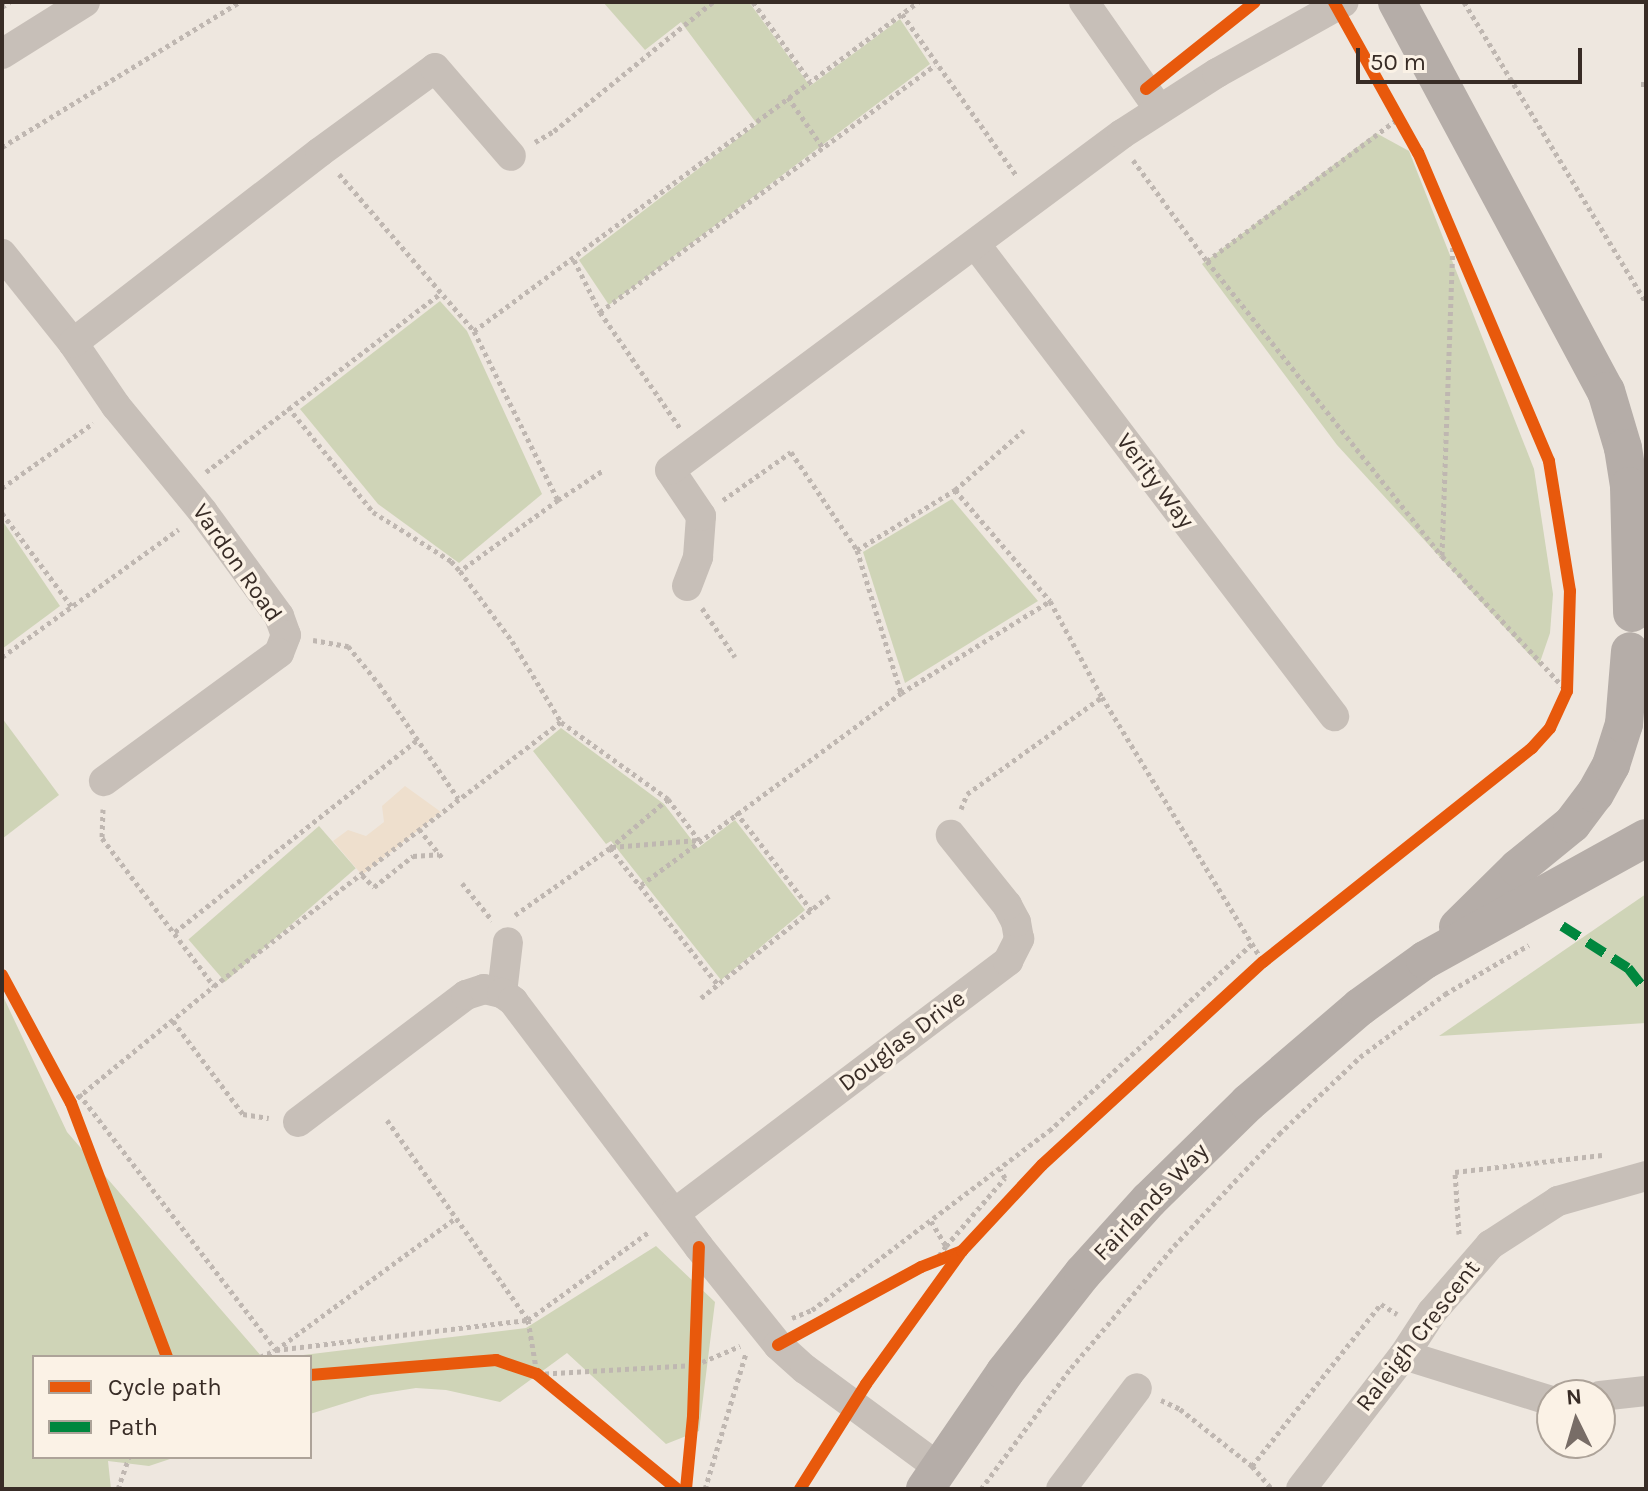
<!DOCTYPE html>
<style>
body{margin:0}
#map{position:relative;width:1648px;height:1491px;overflow:hidden;background:#eee7df;font-family:Karla,sans-serif}
div>[style]{position:absolute}
[style*='--x']{left:calc(var(--x)*1px);top:calc(var(--y)*1px);width:calc(var(--w)*1px);rotate:calc(var(--a)*1deg)}
.green>*{inset:0;background:#cfd4b7;transform-origin:0 0}
.plaza>*{inset:0;background:#eedfcd}
.path>*{height:5px;margin-top:-2.5px;transform-origin:0;background:repeating-linear-gradient(90deg,#bfb7b1 0 4px,transparent 0 8px)}
.minor>*{height:30px;margin:-15px;padding:0 15px;transform-origin:15px;border-radius:15px;background:#c7bfb8}
.major>*{height:38px;margin:-19px;padding:0 19px;transform-origin:19px;border-radius:19px;background:#b5ada8}
.quiet>*{height:10px;margin-top:-5px;transform-origin:0;background:repeating-linear-gradient(90deg,#00873e 0 20px,transparent 0 30px)}
.cycleway>*{height:12px;margin:-6px;padding:0 6px;transform-origin:6px;border-radius:6px;background:#e8590c}
span{translate:-50% -50%;white-space:nowrap;text-align:center;line-height:1.15;-webkit-text-stroke:7px #fbf2e6;paint-order:stroke}
.street-label{font-size:24px;color:#382c26}
.frame{position:absolute;inset:0;border:4px solid #382c26;pointer-events:none}
.legend{position:absolute;left:32px;top:1355px;width:280px;height:104px;box-sizing:border-box;background:#fbf2e6;border:2px solid #ada399;margin:0;padding:10px 14px;list-style:none;font-size:24px;color:#382c26}
.legend li{display:flex;align-items:center;gap:16px;height:40px}
.legend b{width:40px;border:2px solid #ada399}
.north{position:absolute;left:1536px;top:1379px;width:80px;height:80px;box-sizing:border-box;background:#fbf2e6;border:2px solid #ada399;border-radius:50%;rotate:355deg;font-size:22px;font-weight:700;line-height:32px;text-align:center;color:#382c26}
.north::after{content:'';display:block;margin:auto;width:28px;height:36px;background:#786d67;clip-path:polygon(50% 0,100% 100%,50% 72%,0 100%)}
.scale{position:absolute;left:1356px;top:48px;width:226px;height:36px;box-sizing:border-box;border:4px solid #382c26;border-top:0;padding-left:10px;font-size:24px;line-height:28px;white-space:nowrap;color:#382c26;-webkit-text-stroke:6px #fbf2e6;paint-order:stroke}
</style>
<div id="map">
<div class="green">
<i style="clip-path:polygon(603px 2px,749px 2px,810px 86px,900px 19px,930px 64px,609px 305px,579px 260px,757px 124px,681px 22px,645px 50px)"></i>
<i style="clip-path:polygon(1376px 133px,1409px 151px,1534px 469px,1553px 594px,1550px 633px,1539px 665px,1337px 445px,1202px 264px)"></i>
<i style="clip-path:polygon(440px 301px,467px 331px,542px 494px,459px 563px,378px 504px,300px 409px)"></i>
<i style="clip-path:polygon(952px 499px,1038px 601px,905px 683px,863px 552px)"></i>
<i style="clip-path:polygon(2px 520px,60px 606px,2px 649px)"></i>
<i style="clip-path:polygon(2px 718px,59px 795px,2px 839px)"></i>
<i style="clip-path:polygon(561px 728px,664px 804px,698px 848px,735px 820px,805px 910px,721px 980px,611px 841px,606px 844px,533px 751px)"></i>
<i style="left:319px;top:826px;width:56px;height:173px;rotate:49deg"></i>
<i style="clip-path:polygon(1646px 894px,1646px 1023px,1439px 1036px)"></i>
<i style="clip-path:polygon(2px 994px,67px 1132px,262px 1357px,34px 1357px,34px 1457px,176px 1457px,149px 1466px,108px 1461px,111px 1489px,2px 1489px)"></i>
<i style="clip-path:polygon(656px 1246px,715px 1302px,699px 1431px,666px 1444px,567px 1353px,500px 1402px,446px 1390px,416px 1388px,371px 1395px,310px 1414px,310px 1357px,287px 1357px,526px 1328px)"></i>
</div>
<div class="plaza">
<i style="clip-path:polygon(405px 786px,441px 812px,362px 875px,333px 841px,348px 830px,366px 836px,384px 822px,382px 806px)"></i>
</div>
<div class="path">
<i style="--x:753;--y:2;--w:97;--a:54.2"></i>
<i style="--x:1464;--y:2;--w:352;--a:58.8"></i>
<i style="--x:2;--y:7;--w:9;--a:-32"></i>
<i style="--x:902;--y:14;--w:197;--a:54.7"></i>
<i style="--x:1641;--y:84;--w:5;--a:0"></i>
<i style="--x:788;--y:97;--w:62;--a:55.5"></i>
<i style="--x:535;--y:142;--w:22;--a:-30"></i>
<i style="--x:554;--y:131;--w:205;--a:-39.1"></i>
<i style="--x:2;--y:147;--w:279;--a:-31.4"></i>
<i style="--x:1133;--y:160;--w:125;--a:53.8"></i>
<i style="--x:1207;--y:261;--w:377;--a:51.5"></i>
<i style="--x:1442;--y:556;--w:184;--a:47.2"></i>
<i style="--x:339;--y:174;--w:207;--a:49.3"></i>
<i style="--x:474;--y:331;--w:189;--a:63.6"></i>
<i style="--x:558;--y:500;--w:121;--a:144.1"></i>
<i style="--x:574;--y:260;--w:58;--a:63.4"></i>
<i style="--x:600;--y:312;--w:141;--a:55.4"></i>
<i style="--x:1207;--y:261;--w:239;--a:-36.7"></i>
<i style="--x:600;--y:312;--w:416;--a:-36.4"></i>
<i style="--x:474;--y:331;--w:553;--a:-36.54"></i>
<i style="--x:288;--y:407;--w:135;--a:51"></i>
<i style="--x:373;--y:512;--w:92;--a:32.1"></i>
<i style="--x:451;--y:561;--w:13;--a:48"></i>
<i style="--x:460;--y:571;--w:87;--a:53.4"></i>
<i style="--x:512;--y:641;--w:95;--a:58.8"></i>
<i style="--x:561;--y:722;--w:132;--a:35.7"></i>
<i style="--x:668;--y:799;--w:51;--a:52.9"></i>
<i style="--x:206;--y:472;--w:295;--a:-37.3"></i>
<i style="--x:2;--y:488;--w:112;--a:-35.5"></i>
<i style="--x:955;--y:490;--w:146;--a:49.4"></i>
<i style="--x:1050;--y:601;--w:109;--a:61.6"></i>
<i style="--x:1102;--y:697;--w:310;--a:58.7"></i>
<i style="--x:558;--y:500;--w:53;--a:-33.4"></i>
<i style="--x:723;--y:500;--w:83;--a:-35.2"></i>
<i style="--x:791;--y:452;--w:118;--a:56"></i>
<i style="--x:857;--y:550;--w:150;--a:72.9"></i>
<i style="--x:2;--y:513;--w:117;--a:53.3"></i>
<i style="--x:857;--y:550;--w:115;--a:-31.5"></i>
<i style="--x:955;--y:490;--w:91;--a:-41"></i>
<i style="--x:1442;--y:555;--w:321;--a:-88"></i>
<i style="--x:702;--y:608;--w:59;--a:56"></i>
<i style="--x:313;--y:640;--w:36;--a:10"></i>
<i style="--x:348;--y:646;--w:49;--a:50.8"></i>
<i style="--x:379;--y:684;--w:139;--a:55.3"></i>
<i style="--x:2;--y:657;--w:218;--a:-35.9"></i>
<i style="--x:103;--y:809;--w:29;--a:92"></i>
<i style="--x:102;--y:838;--w:186;--a:52.9"></i>
<i style="--x:961;--y:809;--w:16;--a:-68"></i>
<i style="--x:967;--y:794;--w:166;--a:-35.7"></i>
<i style="--x:736;--y:812;--w:125;--a:52.5"></i>
<i style="--x:419;--y:829;--w:38;--a:51"></i>
<i style="--x:612;--y:847;--w:86;--a:-4.7"></i>
<i style="--x:610;--y:848;--w:176;--a:51.7"></i>
<i style="--x:362;--y:875;--w:17;--a:45"></i>
<i style="--x:374;--y:887;--w:50;--a:-38.5"></i>
<i style="--x:413;--y:856;--w:26;--a:-4"></i>
<i style="--x:462;--y:883;--w:48;--a:51"></i>
<i style="--x:641;--y:885;--w:323;--a:-36.4"></i>
<i style="--x:901;--y:693;--w:175;--a:-31.7"></i>
<i style="--x:515;--y:915;--w:116;--a:-35.2"></i>
<i style="--x:610;--y:848;--w:76;--a:-40.2"></i>
<i style="--x:175;--y:932;--w:309;--a:-38.4"></i>
<i style="--x:701;--y:998;--w:164;--a:-38.6"></i>
<i style="--x:173;--y:1021;--w:116;--a:53"></i>
<i style="--x:243;--y:1114;--w:26;--a:9"></i>
<i style="--x:79;--y:1094;--w:323;--a:52.4"></i>
<i style="--x:276;--y:1350;--w:254;--a:-6.8"></i>
<i style="--x:528;--y:1320;--w:151;--a:-36.1"></i>
<i style="--x:71;--y:1103;--w:185;--a:-39.3"></i>
<i style="--x:214;--y:986;--w:436;--a:-37.3"></i>
<i style="--x:387;--y:1120;--w:245;--a:54.8"></i>
<i style="--x:528;--y:1320;--w:55;--a:80.5"></i>
<i style="--x:537;--y:1374;--w:158;--a:-3.3"></i>
<i style="--x:695;--y:1365;--w:49;--a:-22.9"></i>
<i style="--x:931;--y:1221;--w:29;--a:59"></i>
<i style="--x:946;--y:1246;--w:19;--a:126"></i>
<i style="--x:1459;--y:1234;--w:62;--a:-93.7"></i>
<i style="--x:1455;--y:1172;--w:148;--a:-6.6"></i>
<i style="--x:946;--y:1246;--w:90;--a:-49.1"></i>
<i style="--x:1005;--y:1178;--w:10;--a:-119"></i>
<i style="--x:792;--y:1318;--w:22;--a:-22"></i>
<i style="--x:812;--y:1310;--w:297;--a:-37.1"></i>
<i style="--x:1049;--y:1131;--w:276;--a:-42.7"></i>
<i style="--x:260;--y:1357;--w:17;--a:-24"></i>
<i style="--x:276;--y:1350;--w:223;--a:-36.3"></i>
<i style="--x:1161;--y:1400;--w:21;--a:25"></i>
<i style="--x:1180;--y:1409;--w:92;--a:38.4"></i>
<i style="--x:1252;--y:1466;--w:29;--a:49"></i>
<i style="--x:1252;--y:1466;--w:207;--a:-51.5"></i>
<i style="--x:1381;--y:1304;--w:19;--a:32"></i>
<i style="--x:118;--y:1489;--w:34;--a:-71"></i>
<i style="--x:705;--y:1489;--w:142;--a:-73.2"></i>
<i style="--x:981;--y:1489;--w:151;--a:-53.4"></i>
<i style="--x:1071;--y:1368;--w:160;--a:-49.8"></i>
<i style="--x:1174;--y:1246;--w:154;--a:-46.8"></i>
<i style="--x:1279;--y:1134;--w:112;--a:-43.5"></i>
<i style="--x:1360;--y:1057;--w:106;--a:-36.5"></i>
<i style="--x:1445;--y:994;--w:97;--a:-30.3"></i>
</div>
<div class="minor">
<i style="--x:1084;--y:2;--w:131;--a:55"></i>
<i style="--x:2;--y:54;--w:98;--a:-32.1"></i>
<i style="--x:976;--y:245;--w:592;--a:52.76"></i>
<i style="--x:2;--y:254;--w:114;--a:51.4"></i>
<i style="--x:73;--y:343;--w:76;--a:55.7"></i>
<i style="--x:116;--y:406;--w:137;--a:50.6"></i>
<i style="--x:203;--y:512;--w:129;--a:53.8"></i>
<i style="--x:279;--y:616;--w:20;--a:70"></i>
<i style="--x:286;--y:635;--w:19;--a:111"></i>
<i style="--x:279;--y:653;--w:217;--a:143.8"></i>
<i style="--x:73;--y:343;--w:312;--a:-37.7"></i>
<i style="--x:320;--y:152;--w:142;--a:-36.1"></i>
<i style="--x:435;--y:68;--w:116;--a:49.2"></i>
<i style="--x:687;--y:586;--w:31;--a:-69"></i>
<i style="--x:698;--y:557;--w:41;--a:-85.8"></i>
<i style="--x:701;--y:516;--w:55;--a:-124"></i>
<i style="--x:670;--y:470;--w:563;--a:-36.63"></i>
<i style="--x:1122;--y:134;--w:113;--a:-32.7"></i>
<i style="--x:1217;--y:73;--w:145;--a:-29.2"></i>
<i style="--x:502;--y:993;--w:51;--a:-83.3"></i>
<i style="--x:298;--y:1122;--w:211;--a:-37.1"></i>
<i style="--x:466;--y:995;--w:19;--a:-18"></i>
<i style="--x:484;--y:989;--w:18;--a:13"></i>
<i style="--x:502;--y:993;--w:14;--a:36"></i>
<i style="--x:513;--y:1001;--w:308;--a:52.9"></i>
<i style="--x:699;--y:1247;--w:126;--a:51.1"></i>
<i style="--x:778;--y:1345;--w:36;--a:42"></i>
<i style="--x:805;--y:1369;--w:165;--a:36.4"></i>
<i style="--x:675;--y:1213;--w:418;--a:-37.1"></i>
<i style="--x:1008;--y:961;--w:25;--a:-63"></i>
<i style="--x:1019;--y:939;--w:17;--a:-100"></i>
<i style="--x:1016;--y:922;--w:19;--a:-118"></i>
<i style="--x:1007;--y:905;--w:90;--a:-128.7"></i>
<i style="--x:1404;--y:1355;--w:155;--a:17.3"></i>
<i style="--x:1600;--y:1396;--w:46;--a:-6.2"></i>
<i style="--x:1061;--y:1489;--w:126;--a:-53"></i>
<i style="--x:1301;--y:1489;--w:169;--a:-52.5"></i>
<i style="--x:1404;--y:1355;--w:51;--a:-56.9"></i>
<i style="--x:1432;--y:1312;--w:89;--a:-49.1"></i>
<i style="--x:1490;--y:1245;--w:81;--a:-32.9"></i>
<i style="--x:1558;--y:1201;--w:91;--a:-15.9"></i>
</div>
<div class="major">
<i style="--x:1397;--y:2;--w:442;--a:61.8"></i>
<i style="--x:1606;--y:391;--w:59;--a:73.4"></i>
<i style="--x:1623;--y:448;--w:38;--a:81"></i>
<i style="--x:1629;--y:486;--w:127;--a:88.6"></i>
<i style="--x:1458;--y:927;--w:84;--a:-44.5"></i>
<i style="--x:1518;--y:868;--w:70;--a:-39.2"></i>
<i style="--x:1572;--y:824;--w:38;--a:-53"></i>
<i style="--x:1595;--y:794;--w:33;--a:-61"></i>
<i style="--x:1611;--y:765;--w:43;--a:-72.4"></i>
<i style="--x:1624;--y:724;--w:73;--a:-85.3"></i>
<i style="--x:925;--y:1489;--w:142;--a:-55.6"></i>
<i style="--x:1005;--y:1372;--w:126;--a:-51.8"></i>
<i style="--x:1083;--y:1273;--w:98;--a:-47.9"></i>
<i style="--x:1149;--y:1200;--w:139;--a:-44.4"></i>
<i style="--x:1248;--y:1103;--w:148;--a:-40.6"></i>
<i style="--x:1360;--y:1007;--w:80;--a:-35.9"></i>
<i style="--x:1425;--y:960;--w:252;--a:-28.9"></i>
</div>
<div class="quiet">
<i style="--x:1562;--y:926;--w:78;--a:32.5"></i>
<i style="--x:1628;--y:968;--w:29;--a:52"></i>
</div>
<div class="cycleway">
<i style="--x:1146;--y:89;--w:139;--a:-38.6"></i>
<i style="--x:2;--y:975;--w:145;--a:61.7"></i>
<i style="--x:71;--y:1103;--w:272;--a:69.3"></i>
<i style="--x:778;--y:1345;--w:163;--a:-28.6"></i>
<i style="--x:921;--y:1267;--w:44;--a:-21.3"></i>
<i style="--x:310;--y:1375;--w:187;--a:-4.6"></i>
<i style="--x:496;--y:1360;--w:43;--a:18.9"></i>
<i style="--x:537;--y:1374;--w:181;--a:39.4"></i>
<i style="--x:686;--y:1489;--w:73;--a:-84.5"></i>
<i style="--x:693;--y:1416;--w:169;--a:-88"></i>
<i style="--x:800;--y:1489;--w:124;--a:-57.8"></i>
<i style="--x:866;--y:1384;--w:164;--a:-54.2"></i>
<i style="--x:962;--y:1251;--w:117;--a:-47.1"></i>
<i style="--x:1042;--y:1165;--w:300;--a:-42.6"></i>
<i style="--x:1263;--y:962;--w:344;--a:-38.5"></i>
<i style="--x:1532;--y:748;--w:27;--a:-48"></i>
<i style="--x:1550;--y:728;--w:41;--a:-65.3"></i>
<i style="--x:1567;--y:691;--w:100;--a:-88.3"></i>
<i style="--x:1570;--y:591;--w:132;--a:-99.2"></i>
<i style="--x:1549;--y:461;--w:335;--a:-113"></i>
<i style="--x:1418;--y:153;--w:173;--a:-119.1"></i>
</div>
<div class="street-label">
<span style="left:1155px;top:481px;rotate:53deg">Verity Way</span>
<span style="left:237px;top:563px;rotate:55deg">Vardon Road</span>
<span style="left:902px;top:1041px;rotate:-37deg">Douglas Drive</span>
<span style="left:1151px;top:1202px;rotate:-46deg">Fairlands Way</span>
<span style="left:1418px;top:1336px;rotate:-52deg">Raleigh Crescent</span>
</div>
<div class="frame"></div>
<ul class="legend">
<li><b style="height:10px;background:#e8590c"></b>Cycle path</li>
<li><b style="height:10px;background:#00873e"></b>Path</li>
</ul>
<div class="north">N</div>
<div class="scale">50 m</div>
</div>
